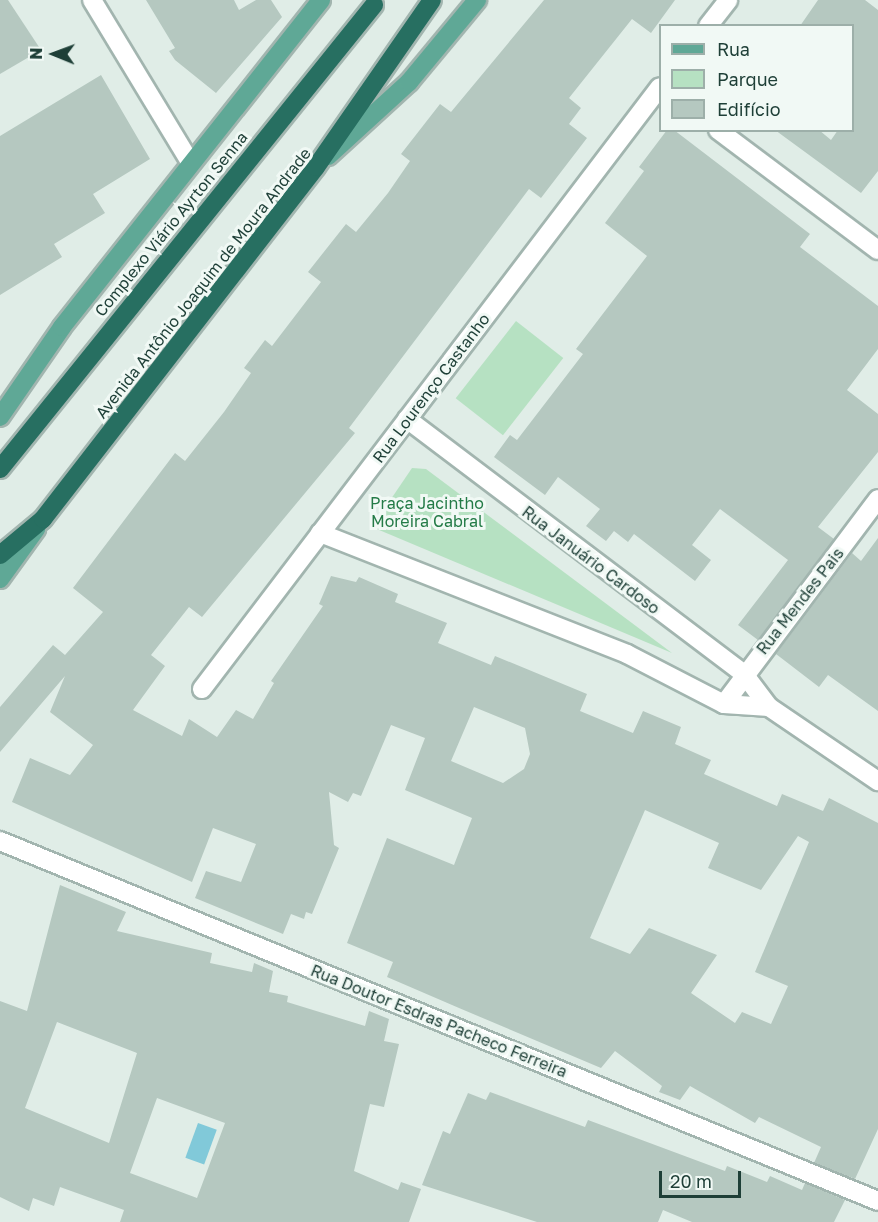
<!DOCTYPE html>
<meta charset="utf-8">
<style>
body{margin:0}
#map{position:relative;width:878px;height:1222px;overflow:hidden;background:#e0ede7;font-family:"Golos Text",sans-serif}
div>[style]{position:absolute}
[style*='--x']{left:calc(var(--x)*1px);top:calc(var(--y)*1px);width:calc(var(--w)*1px);rotate:calc(var(--a)*1deg)}
.green>*{inset:0;background:#b6e1c2;transform-origin:0 0}
.water>*{inset:0;background:#81c9d9;transform-origin:0 0}
.building>*{inset:0;background:#b5c8c0}
.roads{filter:drop-shadow(2px 0 #a2b5af) drop-shadow(-2px 0 #a2b5af) drop-shadow(0 2px #a2b5af) drop-shadow(0 -2px #a2b5af)}
.minor>*{height:18px;margin:-9px;padding:0 9px;transform-origin:9px;border-radius:9px;background:#fff}
.major>*{height:18px;margin:-9px;padding:0 9px;transform-origin:9px;border-radius:9px;background:#5fa896}
.highway>*{height:18px;margin:-9px;padding:0 9px;transform-origin:9px;border-radius:9px;background:#276f61}
span{translate:-50% -50%;white-space:nowrap;text-align:center;line-height:1.15;-webkit-text-stroke:6px #f1f9f5;paint-order:stroke}
.street-label{font-size:16px;color:#1e3f37}
.park-label{font-size:16px;color:#247b47}
.legend{position:absolute;left:659px;top:24px;width:195px;height:108px;box-sizing:border-box;background:#f1f9f5;border:2px solid #9dafa9;margin:0;padding:8px 10px;list-style:none;font-size:18px;color:#1e3f37}
.legend li{display:flex;align-items:center;gap:12px;height:30px}
.legend b{width:30px;border:2px solid #9dafa9}
.north{position:absolute;left:24px;top:24px;width:60px;height:60px;-webkit-text-stroke:4px #f1f9f5;paint-order:stroke;rotate:271deg;font-size:16px;font-weight:700;line-height:24px;text-align:center;color:#1e3f37}
.north::after{content:'';display:block;margin:auto;width:21px;height:27px;background:#1e3f37;clip-path:polygon(50% 0,100% 100%,50% 72%,0 100%)}
.scale{position:absolute;left:659px;top:1171px;width:82px;height:27px;box-sizing:border-box;border:3px solid #1e3f37;border-top:0;padding-left:8px;font-size:18px;line-height:21px;white-space:nowrap;color:#1e3f37;-webkit-text-stroke:4px #f1f9f5;paint-order:stroke}
</style>
<div id="map">
<div class="green">
<i style="left:516px;top:321px;width:60px;height:98px;rotate:38deg"></i>
<i style="clip-path:polygon(412px 468px,426px 469px,672px 653px,372px 527px)"></i>
</div>
<div class="water">
<i style="left:198px;top:1123px;width:20px;height:37px;rotate:20deg"></i>
</div>
<div class="building">
<i style="clip-path:polygon(0 0,8px 0,41px 50px,0 74px)"></i>
<i style="clip-path:polygon(146px 0,234px 0,239px 10px,256px 0,271px 0,282px 17px,216px 93px,175px 60px,169px 51px,175px 48px)"></i>
<i style="clip-path:polygon(evenodd,544px 0,675px 0,651px 33px,632px 19px,569px 98px,581px 108px,569px 124px,587px 138px,541px 198px,529px 189px,349px 428px,355px 433px,202px 617px,189px 607px,151px 655px,165px 666px,133px 710px,182px 736px,189px 719px,217px 737px,236px 710px,253px 719px,274px 683px,271px 681px,323px 606px,319px 604px,331px 576px,356px 582px,359px 577px,398px 594px,395px 602px,447px 623px,438px 643px,491px 665px,495px 656px,587px 694px,580px 711px,633px 733px,643px 711px,681px 727px,675px 744px,711px 760px,704px 774px,777px 806px,782px 794px,823px 811px,829px 798px,878px 823px,878px 1129px,855px 1179px,814px 1163px,821px 1147px,759px 1117px,755px 1123px,690px 1086px,680px 1100px,659px 1092px,662px 1086px,615px 1051px,601px 1068px,459px 1008px,387px 977px,393px 962px,347px 943px,387px 838px,454px 865px,472px 818px,405px 790px,425px 738px,391px 725px,361px 796px,353px 793px,348px 802px,329px 792px,334px 845px,339px 848px,312px 914px,306px 912px,304px 919px,291px 914px,283px 934px,195px 898px,206px 871px,241px 882px,256px 844px,213px 828px,192px 882px,12px 802px,30px 758px,70px 775px,93px 745px,50px 712px,65px 676px,0 752px,0 707px,53px 645px,65px 655px,103px 612px,73px 588px,175px 453px,185px 461px,224px 412px,251px 373px,244px 368px,265px 340px,272px 346px,321px 282px,308px 272px,346px 224px,356px 232px,388px 193px,410px 161px,401px 154px,440px 104px,451px 112px,544px 0,474px 707px,525px 728px,530px 754px,524px 769px,503px 783px,451px 761px,474px 707px,544px 0,645px 810px,719px 843px,708px 868px,761px 890px,798px 836px,809px 842px,755px 972px,788px 986px,771px 1024px,742px 1012px,735px 1023px,691px 993px,717px 955px,649px 928px,630px 954px,590px 938px,645px 810px)"></i>
<i style="clip-path:polygon(818px 0,865px 0,878px 10px,878px 171px,861px 193px,775px 130px,819px 130px,831px 140px,838px 130px,852px 130px,852px 26px,800px 26px)"></i>
<i style="clip-path:polygon(101px 75px,150px 159px,93px 194px,105px 213px,54px 244px,62px 257px,0 295px,0 136px)"></i>
<i style="clip-path:polygon(667px 130px,674px 130px,810px 234px,800px 247px,878px 306px,878px 349px,847px 390px,878px 414px,878px 452px,818px 527px,834px 539px,758px 640px,738px 625px,788px 560px,720px 509px,692px 545px,711px 560px,695px 581px,634px 534px,628px 542px,614px 531px,606px 541px,586px 526px,600px 509px,558px 477px,545px 495px,494px 457px,510px 435px,517px 440px,583px 354px,576px 349px,647px 256px,605px 223px,644px 171px,639px 167px)"></i>
<i style="clip-path:polygon(878px 538px,878px 711px,828px 675px,819px 687px,776px 654px,852px 553px,861px 561px)"></i>
<i style="clip-path:polygon(evenodd,60px 885px,126px 912px,117px 931px,212px 953px,210px 963px,252px 972px,254px 963px,273px 971px,269px 992px,288px 996px,287px 1002px,365px 1026px,369px 1011px,389px 1019px,384px 1041px,399px 1044px,384px 1107px,370px 1104px,354px 1171px,398px 1190px,401px 1182px,421px 1189px,409px 1222px,120px 1222px,124px 1210px,60px 1187px,54px 1206px,33px 1198px,29px 1211px,0 1197px,0 1001px,27px 1011px,60px 885px,57px 1022px,137px 1053px,109px 1143px,25px 1108px,57px 1022px,60px 885px,157px 1098px,225px 1123px,197px 1198px,130px 1173px,157px 1098px)"></i>
<i style="clip-path:polygon(490px 1092px,585px 1127px,588px 1120px,725px 1171px,727px 1166px,767px 1182px,770px 1176px,802px 1190px,805px 1183px,845px 1200px,834px 1222px,692px 1222px,663px 1210px,658px 1222px,537px 1222px,422px 1185px,443px 1131px,450px 1134px,468px 1093px,486px 1100px)"></i>
</div>
<div class="roads">
<div class="minor">
<i style="--x:92;--y:0;--w:189;--a:58.8"></i>
<i style="--x:708;--y:26;--w:33;--a:-52"></i>
<i style="--x:718;--y:130;--w:200;--a:36.9"></i>
<i style="--x:407;--y:419;--w:423;--a:37.1"></i>
<i style="--x:744;--y:674;--w:41;--a:52.9"></i>
<i style="--x:769;--y:707;--w:132;--a:34.2"></i>
<i style="--x:320;--y:533;--w:330;--a:21.5"></i>
<i style="--x:627;--y:654;--w:109;--a:27.3"></i>
<i style="--x:724;--y:704;--w:45;--a:3.8"></i>
<i style="--x:202;--y:689;--w:756;--a:-52.74"></i>
<i style="--x:724;--y:704;--w:256;--a:-53.1"></i>
<i style="--x:0;--y:841;--w:949;--a:22.29"></i>
</div>
<div class="major">
<i style="--x:328;--y:156;--w:110;--a:-42.4"></i>
<i style="--x:409;--y:82;--w:107;--a:-50.3"></i>
<i style="--x:0;--y:417;--w:109;--a:-55.4"></i>
<i style="--x:62;--y:327;--w:417;--a:-51.6"></i>
<i style="--x:0;--y:579;--w:62;--a:-54.2"></i>
</div>
<div class="highway">
<i style="--x:0;--y:469;--w:596;--a:-51.13"></i>
<i style="--x:0;--y:555;--w:56;--a:-39.9"></i>
<i style="--x:43;--y:519;--w:445;--a:-52.2"></i>
<i style="--x:316;--y:167;--w:203;--a:-55.2"></i>
</div>
</div>
<div class="street-label">
<span style="left:171px;top:224px;rotate:-51deg">Complexo Viário Ayrton Senna</span>
<span style="left:203px;top:283px;rotate:-52deg">Avenida Antônio Joaquim de Moura Andrade</span>
<span style="left:431px;top:388px;rotate:-53deg">Rua Lourenço Castanho</span>
<span style="left:591px;top:560px;rotate:37deg">Rua Januário Cardoso</span>
<span style="left:800px;top:601px;rotate:-52deg">Rua Mendes Pais</span>
<span style="left:439px;top:1021px;rotate:22deg">Rua Doutor Esdras Pacheco Ferreira</span>
</div>
<div class="park-label">
<span style="left:427px;top:512px">Praça Jacintho<br>Moreira Cabral</span>
</div>
<ul class="legend">
<li><b style="height:8px;background:#5fa896"></b>Rua</li>
<li><b style="height:16px;background:#b6e1c2"></b>Parque</li>
<li><b style="height:16px;background:#b5c8c0"></b>Edifício</li>
</ul>
<div class="north">N</div>
<div class="scale">20 m</div>
</div>
